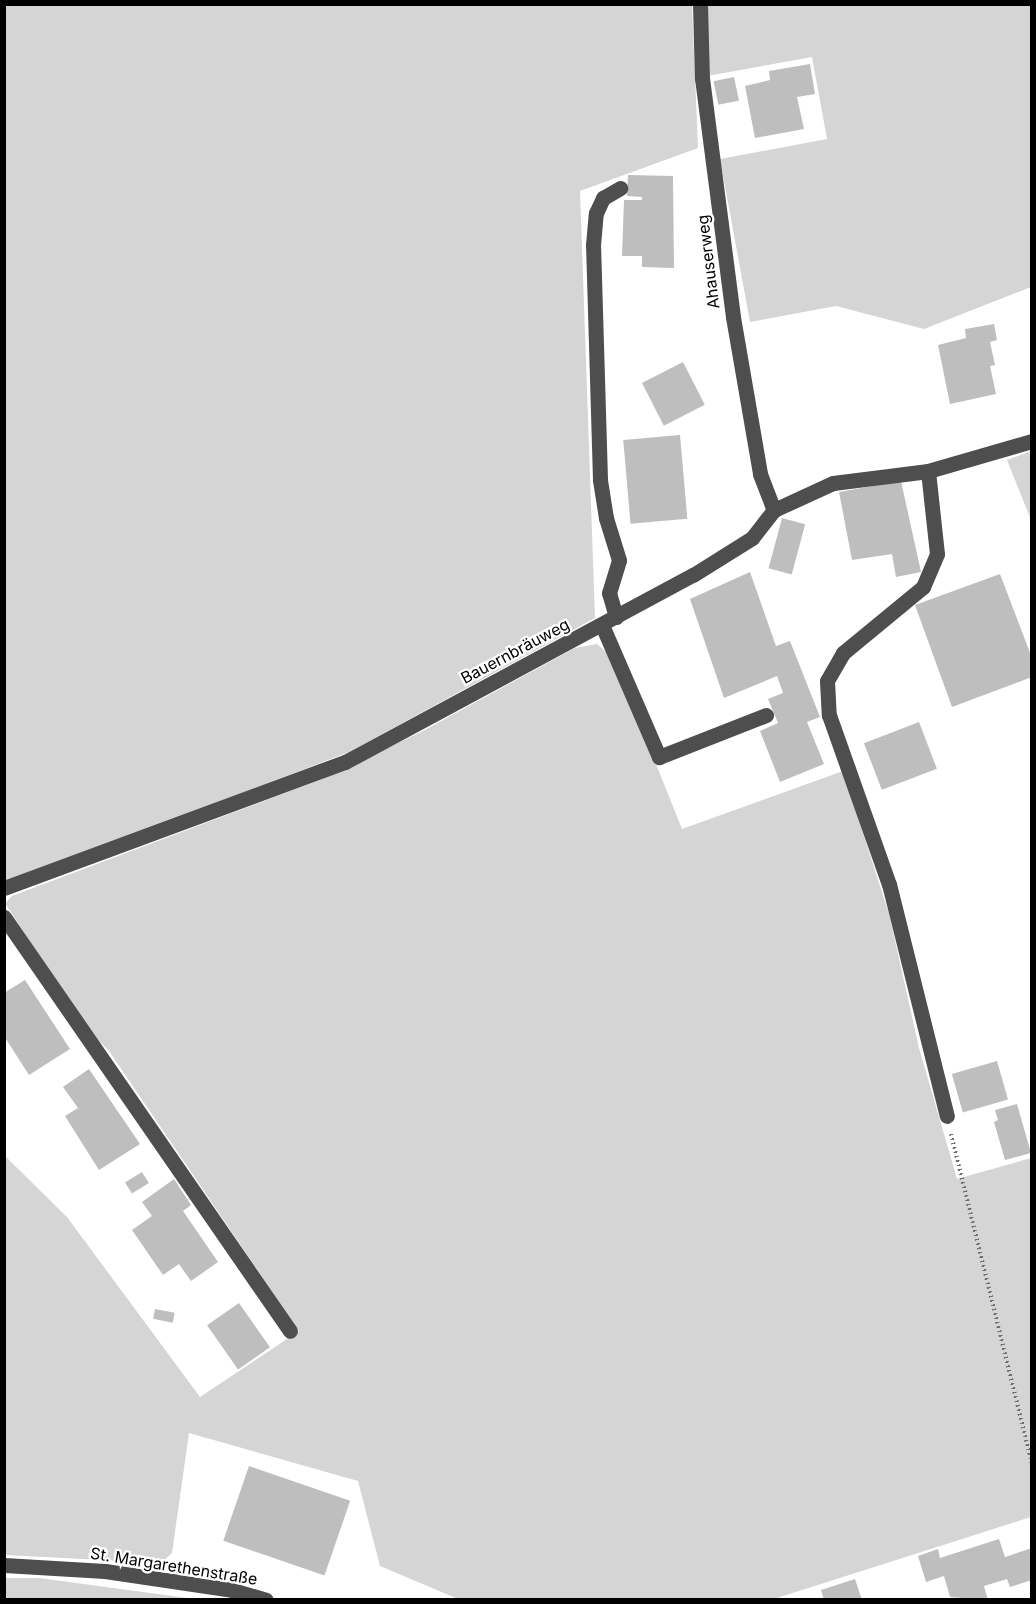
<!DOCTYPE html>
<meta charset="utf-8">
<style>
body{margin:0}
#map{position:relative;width:1036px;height:1604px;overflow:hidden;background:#fff;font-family:Inter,sans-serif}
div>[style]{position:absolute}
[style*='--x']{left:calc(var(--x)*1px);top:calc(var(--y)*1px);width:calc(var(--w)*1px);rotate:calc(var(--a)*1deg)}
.green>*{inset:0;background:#d5d5d5}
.building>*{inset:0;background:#bebebe;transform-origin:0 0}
.path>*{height:4px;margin-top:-2px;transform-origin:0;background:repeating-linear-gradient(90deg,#707070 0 1.5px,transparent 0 4.5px)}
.minor>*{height:15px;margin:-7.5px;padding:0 7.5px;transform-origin:7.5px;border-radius:7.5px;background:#4e4e4e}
span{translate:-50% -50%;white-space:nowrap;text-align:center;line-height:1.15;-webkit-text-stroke:4.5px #fff;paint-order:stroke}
.street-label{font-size:16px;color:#000}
.frame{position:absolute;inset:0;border:6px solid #000;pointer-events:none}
</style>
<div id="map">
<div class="green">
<i style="clip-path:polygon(5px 5px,692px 5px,698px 148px,580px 191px,595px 618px,349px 752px,14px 880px,5px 880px)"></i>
<i style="clip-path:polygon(704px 5px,1031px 5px,1031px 287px,924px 329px,836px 306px,750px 322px,720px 159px,827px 139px,812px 57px,707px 76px)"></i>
<i style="clip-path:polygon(1031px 451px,1032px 451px,1031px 520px,1007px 460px)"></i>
<i style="clip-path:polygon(597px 644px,614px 659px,682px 829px,843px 771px,889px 914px,919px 1048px,957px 1179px,1031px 1158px,1031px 1517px,774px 1599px,458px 1599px,380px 1566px,358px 1481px,189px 1433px,172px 1553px,161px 1563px,5px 1555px,4px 1155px,67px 1217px,200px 1397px,299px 1331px,109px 1051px,84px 1026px,5px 903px,12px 896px,320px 780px,423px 731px,575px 648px)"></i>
<i style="clip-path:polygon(5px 1578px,39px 1578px,195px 1599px,5px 1599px)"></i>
</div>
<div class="building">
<i style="clip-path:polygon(810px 64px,815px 94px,797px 97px,804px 129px,755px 138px,745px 86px,770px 80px,769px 71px)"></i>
<i style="left:734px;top:77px;width:24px;height:21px;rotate:78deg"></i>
<i style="clip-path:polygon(628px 175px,673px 176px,674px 268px,642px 267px,642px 256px,622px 256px,624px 200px,642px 200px,642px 197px,627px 196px)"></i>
<i style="clip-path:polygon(994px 324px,997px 340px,990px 342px,995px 365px,990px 366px,996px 394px,950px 404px,938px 345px,966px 338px,965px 329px)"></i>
<i style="left:683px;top:362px;width:48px;height:46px;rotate:63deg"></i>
<i style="left:680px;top:435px;width:84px;height:57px;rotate:85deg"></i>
<i style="clip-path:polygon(901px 481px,921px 572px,896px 577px,892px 554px,852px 560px,839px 492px)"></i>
<i style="left:782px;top:518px;width:24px;height:52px;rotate:15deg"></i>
<i style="clip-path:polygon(750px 572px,776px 646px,790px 641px,820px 717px,807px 722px,824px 764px,780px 782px,760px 731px,778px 723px,768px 699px,783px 693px,777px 676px,724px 698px,690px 599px)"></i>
<i style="clip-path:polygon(1000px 574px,1032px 658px,1032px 677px,952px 707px,915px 605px)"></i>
<i style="left:919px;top:722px;width:50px;height:59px;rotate:69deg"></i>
<i style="clip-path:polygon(25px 980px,70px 1049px,29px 1075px,4px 1036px,4px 993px)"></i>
<i style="left:997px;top:1061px;width:40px;height:47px;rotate:74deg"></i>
<i style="clip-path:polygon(89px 1069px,140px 1144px,99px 1170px,65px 1116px,78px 1108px,63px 1087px)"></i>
<i style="clip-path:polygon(1017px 1104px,1031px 1153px,1005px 1160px,994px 1122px,998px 1120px,995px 1110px)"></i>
<i style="left:142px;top:1172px;width:13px;height:20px;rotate:58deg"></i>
<i style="clip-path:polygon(174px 1179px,191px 1205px,183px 1211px,218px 1262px,191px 1281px,179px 1264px,163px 1275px,132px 1230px,152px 1216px,142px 1202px)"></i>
<i style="left:239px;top:1303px;width:54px;height:39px;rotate:55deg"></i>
<i style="left:155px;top:1309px;width:20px;height:10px;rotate:11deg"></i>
<i style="left:249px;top:1466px;width:107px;height:79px;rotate:19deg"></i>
<i style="clip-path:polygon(999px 1539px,1005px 1557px,1032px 1548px,1032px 1580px,1010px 1587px,1007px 1579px,984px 1586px,988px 1600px,950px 1597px,944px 1576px,926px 1582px,918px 1556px,938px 1549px,940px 1558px)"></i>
<i style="clip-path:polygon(855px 1579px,862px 1600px,824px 1600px,821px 1590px)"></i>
</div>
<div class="path">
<i style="--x:951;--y:1134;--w:341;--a:76.2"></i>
</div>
<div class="minor">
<i style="--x:700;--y:4;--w:74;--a:88.5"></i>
<i style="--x:702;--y:78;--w:241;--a:82.6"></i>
<i style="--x:733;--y:317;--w:159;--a:80.2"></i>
<i style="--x:760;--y:474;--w:39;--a:69"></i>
<i style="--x:928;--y:471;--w:83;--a:83.8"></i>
<i style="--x:937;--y:554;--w:36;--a:113"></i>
<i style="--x:923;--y:587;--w:104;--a:140.5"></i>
<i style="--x:843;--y:653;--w:32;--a:120"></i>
<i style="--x:827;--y:681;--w:34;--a:87"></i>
<i style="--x:829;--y:715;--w:179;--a:70.5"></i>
<i style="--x:889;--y:884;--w:239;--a:76"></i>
<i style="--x:616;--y:617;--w:25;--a:-106"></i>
<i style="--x:609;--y:593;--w:34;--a:-73"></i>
<i style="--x:619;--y:560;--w:44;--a:-107.2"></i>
<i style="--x:606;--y:518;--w:39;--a:-99"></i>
<i style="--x:600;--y:479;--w:234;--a:-91.7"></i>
<i style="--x:593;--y:245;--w:32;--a:-85"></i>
<i style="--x:596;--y:213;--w:17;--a:-65"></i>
<i style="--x:603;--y:198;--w:20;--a:-30"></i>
<i style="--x:602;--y:625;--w:144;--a:66.6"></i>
<i style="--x:659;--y:757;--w:115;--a:-21.4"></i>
<i style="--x:4;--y:888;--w:364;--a:-20.3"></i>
<i style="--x:345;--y:762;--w:395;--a:-28.3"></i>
<i style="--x:693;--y:575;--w:70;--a:-32.1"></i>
<i style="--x:752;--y:538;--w:36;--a:-52"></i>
<i style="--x:774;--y:510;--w:65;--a:-24.6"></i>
<i style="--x:833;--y:483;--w:96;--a:-7.2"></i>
<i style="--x:928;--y:471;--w:108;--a:-16.1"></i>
<i style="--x:4;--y:917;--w:503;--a:55.36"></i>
<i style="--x:4;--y:1565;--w:101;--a:3.4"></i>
<i style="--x:105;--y:1571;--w:128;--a:8.5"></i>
<i style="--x:232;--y:1590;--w:35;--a:16"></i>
</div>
<div class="street-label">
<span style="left:708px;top:262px;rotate:-97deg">Ahauserweg</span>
<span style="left:515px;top:651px;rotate:-28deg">Bauernbräuweg</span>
<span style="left:174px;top:1566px;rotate:9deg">St. Margarethenstraße</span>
</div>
<div class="frame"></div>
</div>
